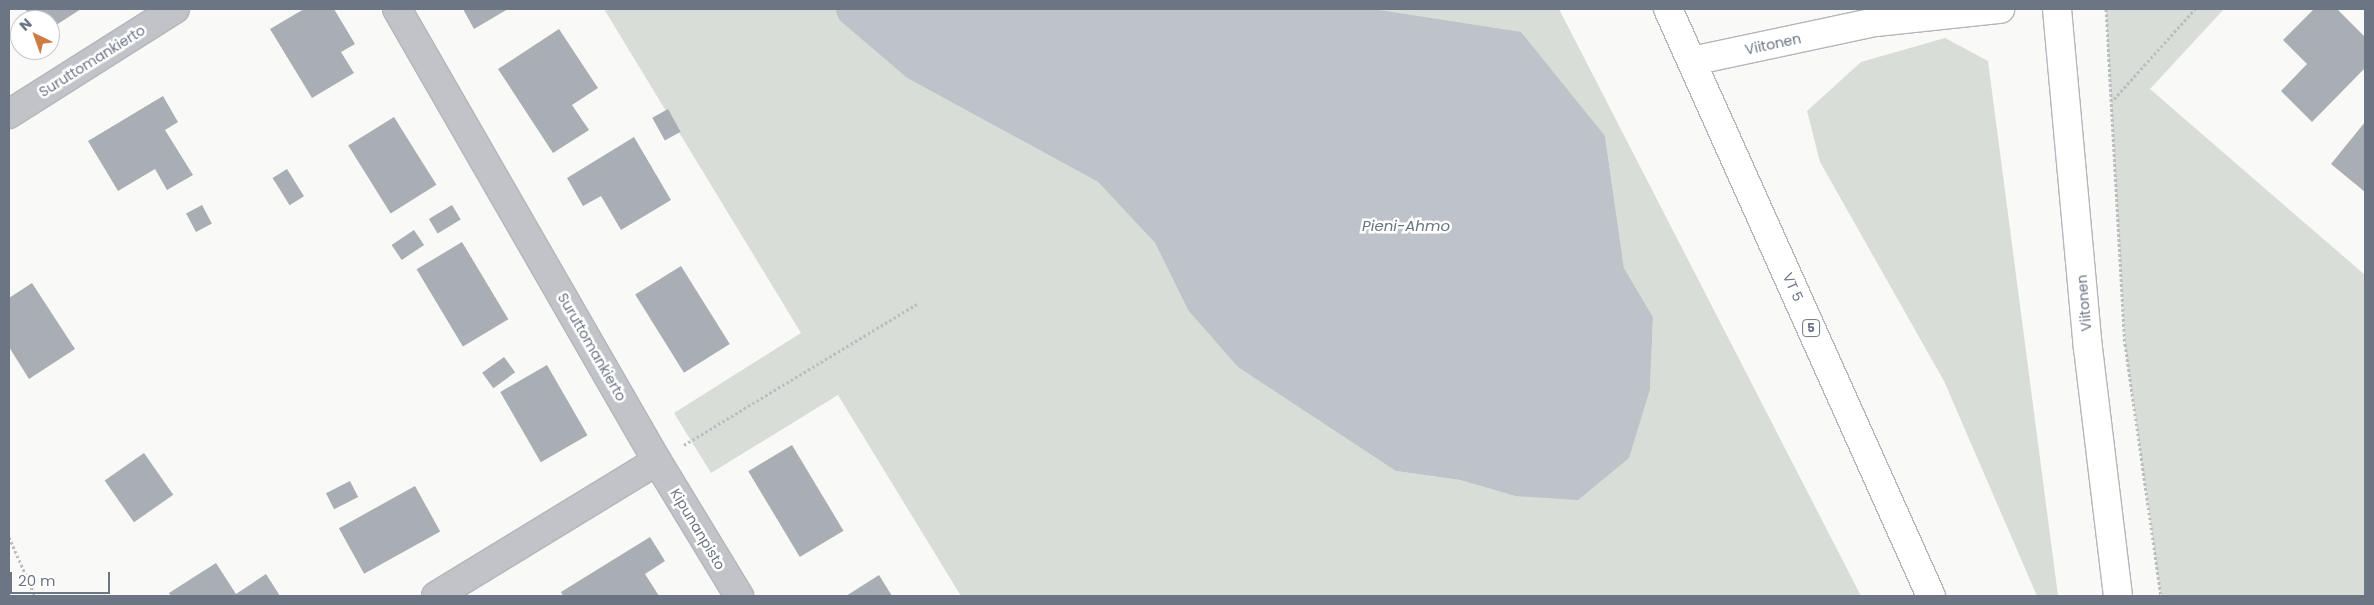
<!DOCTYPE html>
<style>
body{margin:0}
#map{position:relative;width:2374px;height:605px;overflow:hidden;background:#f9f9f7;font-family:Poppins,sans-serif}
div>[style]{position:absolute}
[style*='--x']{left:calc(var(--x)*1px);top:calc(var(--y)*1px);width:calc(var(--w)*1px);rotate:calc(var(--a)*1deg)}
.green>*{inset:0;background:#d8ddd7}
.water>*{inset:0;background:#bdc3c9}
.building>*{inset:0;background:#a9aeb5;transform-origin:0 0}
.path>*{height:3px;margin-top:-1.5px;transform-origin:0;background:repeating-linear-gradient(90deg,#bbbdc0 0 2.5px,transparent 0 5px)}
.roads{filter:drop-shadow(1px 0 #b3b6ba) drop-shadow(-1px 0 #b3b6ba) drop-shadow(0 1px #b3b6ba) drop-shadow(0 -1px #b3b6ba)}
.minor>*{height:28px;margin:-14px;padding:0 14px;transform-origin:14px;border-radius:14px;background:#c1c3c8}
.major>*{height:28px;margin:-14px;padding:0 14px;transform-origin:14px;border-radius:14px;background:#fff}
.highway>*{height:28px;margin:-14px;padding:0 14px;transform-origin:14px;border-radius:14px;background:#fff}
span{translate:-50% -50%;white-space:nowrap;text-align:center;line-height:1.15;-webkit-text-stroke:5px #fff;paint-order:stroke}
.shield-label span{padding:1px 4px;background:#fff;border:1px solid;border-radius:4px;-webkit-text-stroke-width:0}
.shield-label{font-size:12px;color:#6c7584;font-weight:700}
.street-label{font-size:14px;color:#6c7584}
.water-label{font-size:15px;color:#67747f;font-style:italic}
.frame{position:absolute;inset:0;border:10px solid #6c7584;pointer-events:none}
.north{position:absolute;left:10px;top:10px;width:50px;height:50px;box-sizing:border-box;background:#fff;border:1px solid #c4c8ce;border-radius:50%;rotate:318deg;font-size:14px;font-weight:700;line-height:20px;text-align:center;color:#6c7584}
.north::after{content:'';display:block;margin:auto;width:18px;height:22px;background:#ce7d42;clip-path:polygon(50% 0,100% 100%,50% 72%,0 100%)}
.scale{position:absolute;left:10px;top:572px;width:100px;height:22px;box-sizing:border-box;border:2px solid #6c7584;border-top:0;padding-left:6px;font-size:15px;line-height:18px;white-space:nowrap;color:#6c7584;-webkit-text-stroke:4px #fff;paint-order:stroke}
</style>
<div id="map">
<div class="green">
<i style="clip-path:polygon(604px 9px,835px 9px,839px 20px,907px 78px,1098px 182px,1155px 243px,1188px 310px,1396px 471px,1460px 480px,1515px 496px,1650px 389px,1653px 317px,1624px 268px,1605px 136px,1395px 13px,1373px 9px,1559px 9px,1861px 596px,961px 596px,838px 395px,711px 473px,674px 413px,801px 333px)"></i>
<i style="clip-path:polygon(2106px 9px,2224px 9px,2150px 89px,2365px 275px,2365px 596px,2161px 596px,2125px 344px)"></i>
<i style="clip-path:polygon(1945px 38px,1988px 61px,2058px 596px,2037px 596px,1944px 381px,1820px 162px,1807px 111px,1861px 62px)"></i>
</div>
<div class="water">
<i style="clip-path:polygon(835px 9px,1373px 9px,1521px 32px,1605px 136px,1624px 268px,1653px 317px,1650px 389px,1629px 458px,1578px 500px,1515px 496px,1460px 480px,1396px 471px,1238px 367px,1188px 310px,1155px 243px,1098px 182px,907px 78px,839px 20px)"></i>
</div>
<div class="building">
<i style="clip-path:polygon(25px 9px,81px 9px,50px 29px,50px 20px,33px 20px)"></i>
<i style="clip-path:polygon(304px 9px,334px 9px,355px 44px,341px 52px,354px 73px,312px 98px,270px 29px)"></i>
<i style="clip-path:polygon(463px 9px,508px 9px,474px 29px)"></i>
<i style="clip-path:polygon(2314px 9px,2337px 9px,2365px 37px,2365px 68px,2312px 122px,2281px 91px,2307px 64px,2283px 40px)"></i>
<i style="clip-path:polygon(559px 29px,598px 88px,572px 105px,589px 130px,553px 153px,498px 69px)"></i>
<i style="clip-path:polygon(163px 96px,178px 122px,165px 130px,193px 175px,167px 190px,155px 169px,118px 191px,88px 141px)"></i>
<i style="left:668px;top:109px;width:26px;height:18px;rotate:61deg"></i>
<i style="left:394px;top:117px;width:80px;height:54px;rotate:58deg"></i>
<i style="clip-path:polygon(2365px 122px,2365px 192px,2331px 164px)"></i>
<i style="clip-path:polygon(634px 137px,671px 200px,621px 230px,601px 196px,583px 206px,567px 178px)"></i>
<i style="left:287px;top:169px;width:32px;height:17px;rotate:58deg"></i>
<i style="left:202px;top:205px;width:21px;height:18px;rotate:62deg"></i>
<i style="left:452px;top:205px;width:17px;height:27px;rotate:59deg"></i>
<i style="left:414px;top:230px;width:18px;height:27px;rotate:56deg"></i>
<i style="left:462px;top:242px;width:90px;height:53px;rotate:59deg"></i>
<i style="left:681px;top:266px;width:92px;height:54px;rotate:58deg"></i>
<i style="clip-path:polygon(32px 283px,75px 349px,29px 379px,9px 347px,9px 298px)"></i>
<i style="left:504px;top:357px;width:19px;height:27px;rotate:54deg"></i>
<i style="left:547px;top:365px;width:81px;height:54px;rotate:60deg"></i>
<i style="left:792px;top:445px;width:100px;height:51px;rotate:59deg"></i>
<i style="left:144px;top:453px;width:51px;height:48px;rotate:55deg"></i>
<i style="left:350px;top:481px;width:18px;height:27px;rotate:63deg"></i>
<i style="left:415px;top:486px;width:52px;height:87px;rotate:61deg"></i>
<i style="clip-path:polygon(650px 537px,665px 561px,645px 574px,659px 596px,563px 596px,561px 592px)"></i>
<i style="clip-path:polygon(216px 563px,236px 594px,266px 574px,280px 596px,171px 596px,169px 593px)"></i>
<i style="clip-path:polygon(879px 575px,892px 596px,846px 596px)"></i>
</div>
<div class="path">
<i style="--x:2106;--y:9;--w:336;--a:86.8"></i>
<i style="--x:2125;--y:344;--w:255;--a:81.9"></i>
<i style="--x:2114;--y:99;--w:121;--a:-48"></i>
<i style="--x:684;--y:445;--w:272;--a:-31.2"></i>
<i style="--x:9;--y:537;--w:64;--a:66.2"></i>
</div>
<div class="roads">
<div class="minor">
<i style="--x:397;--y:9;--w:521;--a:60.09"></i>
<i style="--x:657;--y:461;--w:259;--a:148.6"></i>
<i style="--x:9;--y:114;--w:196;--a:-32.3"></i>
<i style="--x:657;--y:461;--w:158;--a:58.7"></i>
</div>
<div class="major">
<i style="--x:2057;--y:9;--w:340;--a:84.8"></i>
<i style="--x:2088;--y:348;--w:250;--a:83.1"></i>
<i style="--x:1692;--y:61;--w:188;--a:-12"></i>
<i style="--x:1876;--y:22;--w:125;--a:-6"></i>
</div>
<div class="highway">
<i style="--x:1668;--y:9;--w:643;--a:65.87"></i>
</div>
</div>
<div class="shield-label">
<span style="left:1811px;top:328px">5</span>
</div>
<div class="street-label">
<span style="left:1773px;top:44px;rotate:-12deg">Viitonen</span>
<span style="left:92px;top:61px;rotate:-32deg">Suruttomankierto</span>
<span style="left:1793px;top:287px;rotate:66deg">VT 5</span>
<span style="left:2084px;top:303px;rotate:-95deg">Viitonen</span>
<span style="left:592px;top:347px;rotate:60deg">Suruttomankierto</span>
<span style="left:698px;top:529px;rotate:59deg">Kipunanpisto</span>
</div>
<div class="water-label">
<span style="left:1406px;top:226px">Pieni-Ahmo</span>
</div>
<div class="frame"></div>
<div class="north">N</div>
<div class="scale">20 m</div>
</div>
